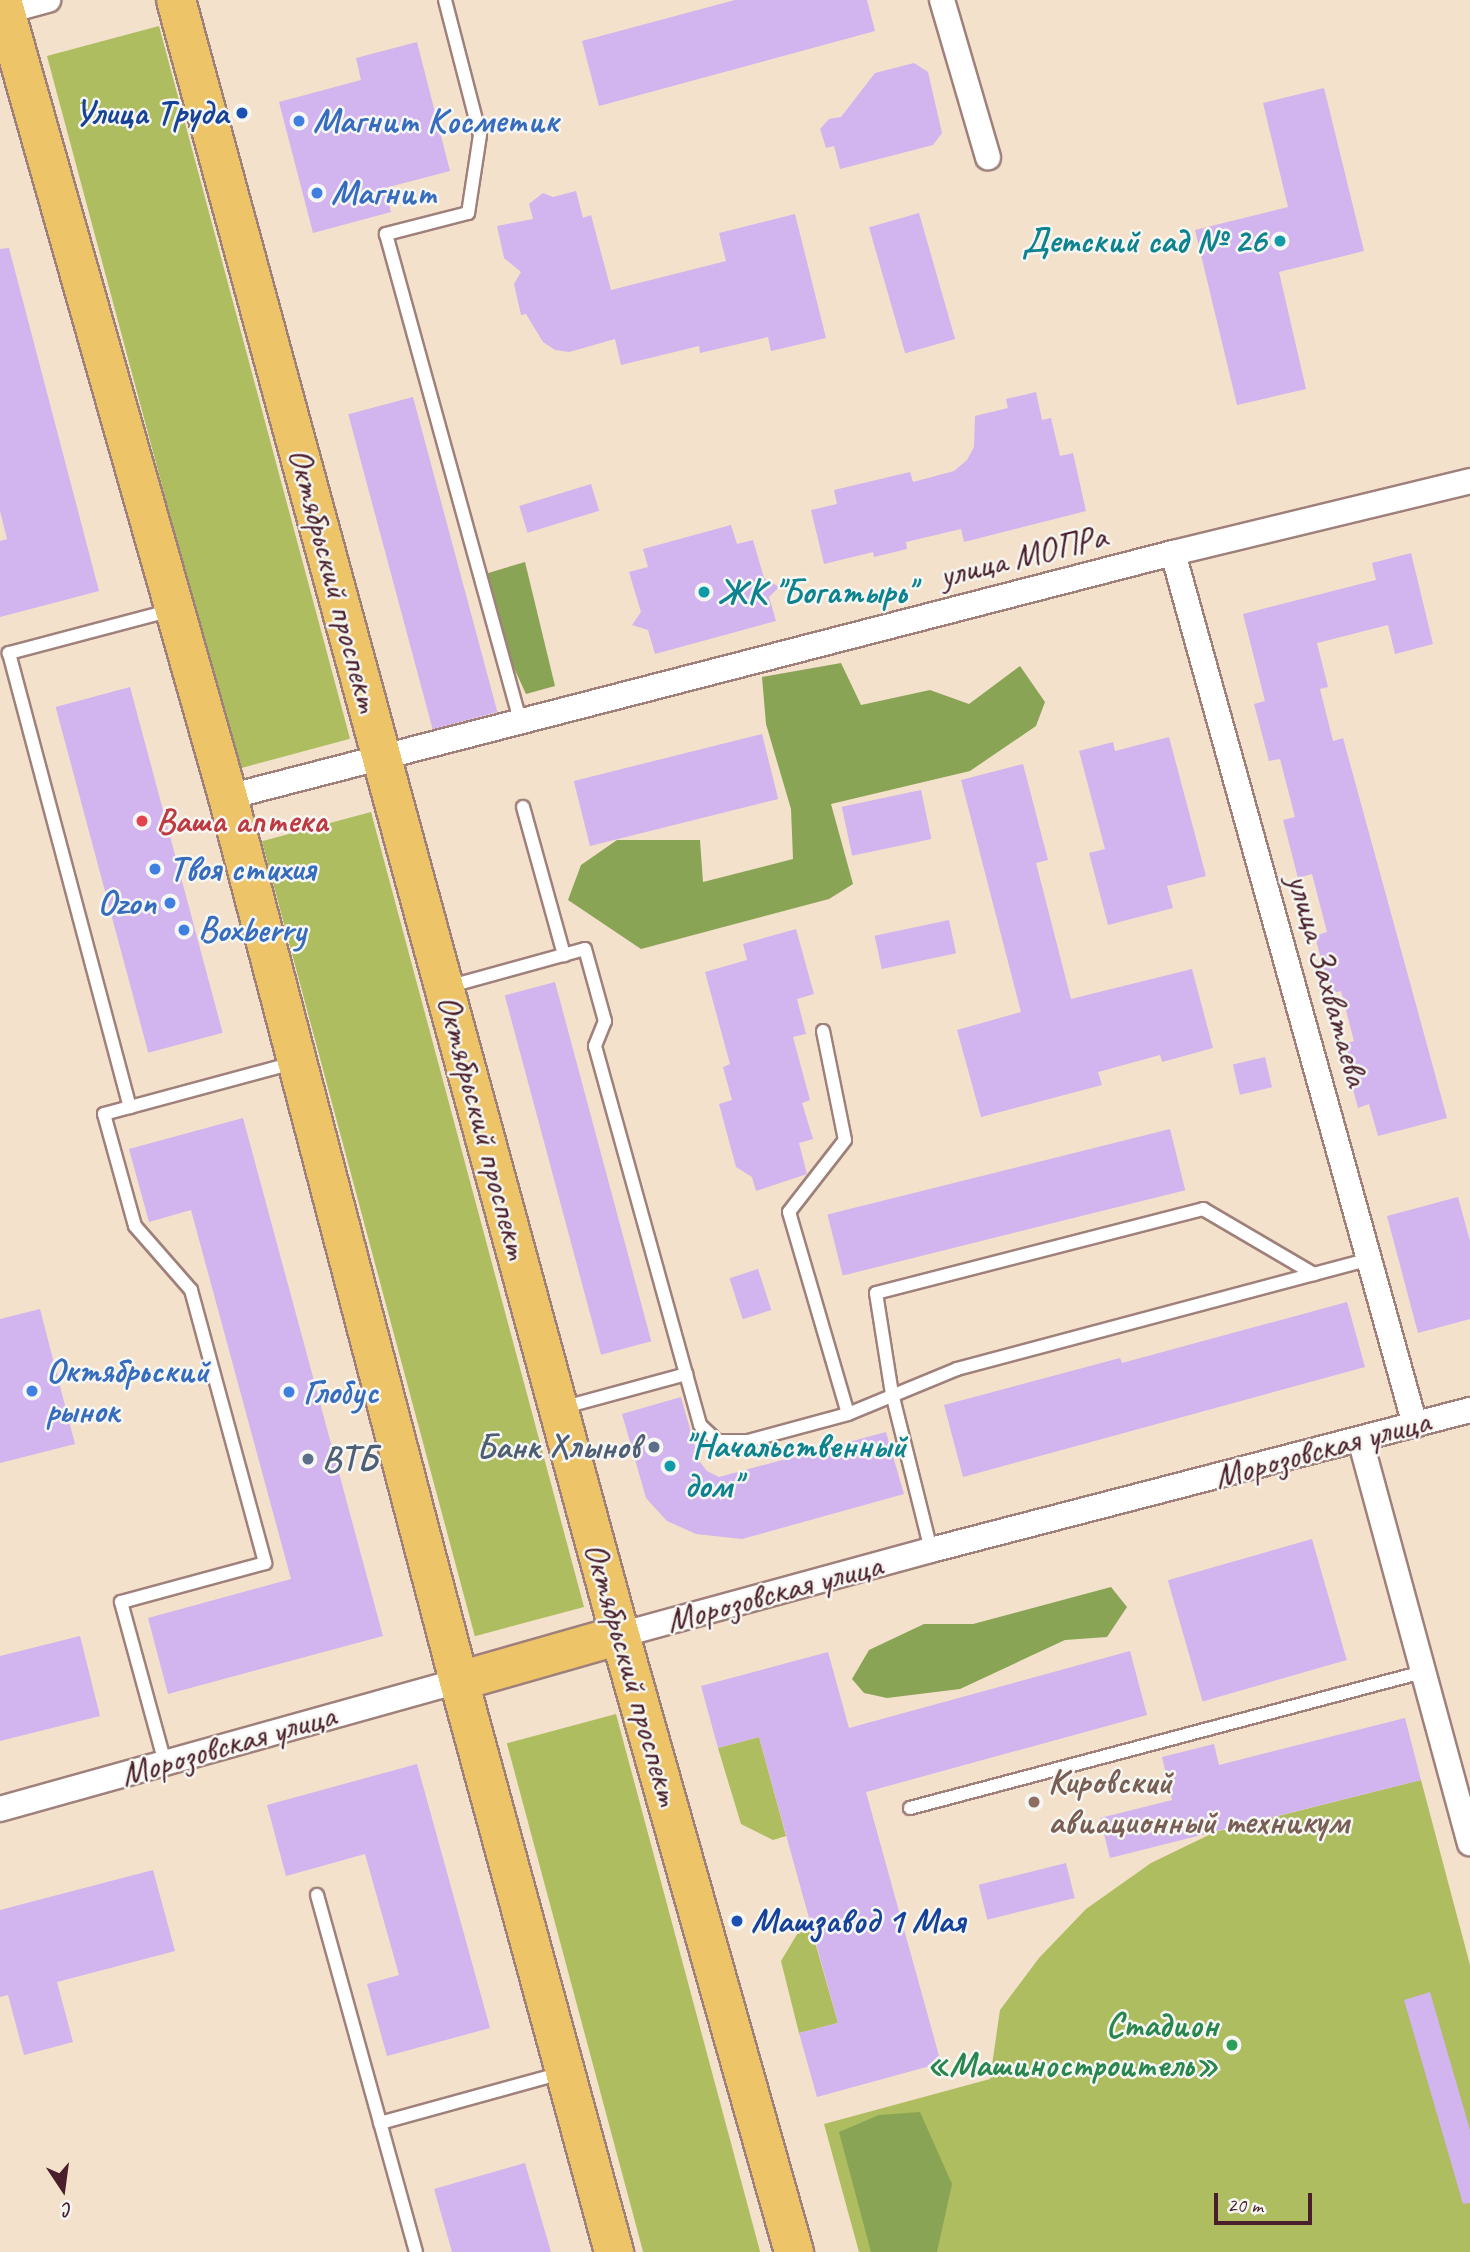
<!DOCTYPE html>
<meta charset="utf-8">
<style>
body{margin:0}
#map{position:relative;width:1470px;height:2252px;overflow:hidden;background:#f4e1cb;font-family:Caveat,sans-serif}
div>[style]{position:absolute}
[style*='--x']{left:calc(var(--x)*1px);top:calc(var(--y)*1px);width:calc(var(--w)*1px);rotate:calc(var(--a)*1deg)}
.green>*{inset:0;background:#adbd5f;transform-origin:0 0}
.forest>*{inset:0;background:#8aa456}
.building>*{inset:0;background:#d2b4ee;transform-origin:0 0}
.roads{filter:drop-shadow(2px 0 #9f807b) drop-shadow(-2px 0 #9f807b) drop-shadow(0 2px #9f807b) drop-shadow(0 -2px #9f807b)}
.lane>*{height:12px;margin:-6px;padding:0 6px;transform-origin:6px;border-radius:6px;background:#fff}
.street>*{height:24px;margin:-12px;padding:0 12px;transform-origin:12px;border-radius:12px;background:#fff}
.primary>*{height:38px;margin:-19px;padding:0 19px;transform-origin:19px;border-radius:19px;background:#eec469}
.dots>*{width:19px;height:19px;translate:-50% -50%;box-sizing:border-box;border:4px solid #f6f6f2;border-radius:50%}
span{translate:-50% -50%;white-space:nowrap;text-align:center;line-height:1.15;-webkit-text-stroke:5px #f6f6f2;paint-order:stroke}
.transit-label{font-size:35px;color:#164399;font-weight:700}
.right{translate:-100% -50%;text-align:right}
.left{translate:0 -50%;text-align:left}
.shop-label{font-size:35px;color:#366cbe;font-weight:700}
.culture-label{font-size:35px;color:#0d838f;font-weight:700}
.street-label{font-size:35px;color:#4a1f2b}
.health-label{font-size:35px;color:#be3a42;font-weight:700}
.service-label{font-size:35px;color:#4e5e75;font-weight:700}
.education-label{font-size:35px;color:#785e54;font-weight:700}
.leisure-label{font-size:35px;color:#27864d;font-weight:700}
.north{position:absolute;left:28px;top:2154px;width:70px;height:70px;-webkit-text-stroke:5px #f6f6f2;paint-order:stroke;rotate:167deg;font-size:19px;font-weight:700;line-height:28px;text-align:center;color:#4a1f2b}
.north::after{content:'';display:block;margin:auto;width:24px;height:32px;background:#4a1f2b;clip-path:polygon(50% 0,100% 100%,50% 72%,0 100%)}
.scale{position:absolute;left:1214px;top:2193px;width:98px;height:32px;box-sizing:border-box;border:4px solid #4a1f2b;border-top:0;padding-left:9px;font-size:21px;line-height:24px;white-space:nowrap;color:#4a1f2b;-webkit-text-stroke:5px #f6f6f2;paint-order:stroke}
</style>
<div id="map">
<div class="green">
<i style="left:159px;top:26px;width:738px;height:116px;rotate:75deg"></i>
<i style="left:371px;top:812px;width:823px;height:113px;rotate:75deg"></i>
<i style="left:616px;top:1714px;width:557px;height:113px;rotate:75deg"></i>
<i style="clip-path:polygon(759px 1737px,786px 1836px,773px 1840px,741px 1824px,718px 1748px)"></i>
<i style="clip-path:polygon(1421px 1780px,1470px 1965px,1470px 2252px,859px 2252px,824px 2124px,990px 2079px,1000px 2010px,1039px 1958px,1086px 1909px,1151px 1863px,1215px 1832px)"></i>
<i style="clip-path:polygon(811px 1928px,838px 2023px,799px 2033px,781px 1961px,799px 1931px)"></i>
</div>
<div class="forest">
<i style="clip-path:polygon(525px 562px,555px 686px,526px 694px,508px 655px,485px 574px)"></i>
<i style="clip-path:polygon(841px 663px,861px 705px,930px 690px,969px 704px,1020px 666px,1045px 702px,1036px 726px,970px 771px,831px 804px,853px 884px,829px 899px,641px 949px,568px 900px,581px 865px,617px 840px,700px 840px,703px 882px,793px 859px,791px 809px,766px 724px,762px 677px)"></i>
<i style="clip-path:polygon(1111px 1587px,1127px 1607px,1107px 1637px,1065px 1640px,960px 1689px,887px 1698px,864px 1693px,852px 1679px,869px 1650px,924px 1624px,973px 1624px)"></i>
<i style="clip-path:polygon(920px 2112px,952px 2184px,937px 2252px,871px 2252px,839px 2132px,879px 2115px)"></i>
</div>
<div class="building">
<i style="clip-path:polygon(735px 0,867px 0,875px 31px,599px 106px,582px 41px)"></i>
<i style="clip-path:polygon(417px 42px,450px 171px,385px 188px,391px 212px,313px 233px,279px 102px,361px 80px,356px 58px)"></i>
<i style="clip-path:polygon(914px 63px,928px 72px,942px 133px,933px 145px,840px 169px,834px 146px,826px 148px,820px 129px,829px 119px,841px 117px,875px 73px)"></i>
<i style="clip-path:polygon(1324px 88px,1364px 251px,1279px 272px,1306px 389px,1237px 405px,1195px 230px,1288px 207px,1263px 103px)"></i>
<i style="clip-path:polygon(576px 191px,583px 218px,591px 215px,611px 290px,726px 261px,719px 233px,795px 214px,826px 338px,771px 351px,768px 337px,700px 353px,699px 346px,621px 365px,615px 339px,569px 352px,555px 350px,543px 342px,526px 314px,521px 315px,514px 284px,521px 272px,504px 258px,497px 226px,533px 219px,529px 204px,543px 193px,553px 197px)"></i>
<i style="left:919px;top:213px;width:131px;height:52px;rotate:74deg"></i>
<i style="clip-path:polygon(9px 248px,99px 591px,0 617px,0 541px,7px 539px,0 511px,0 249px)"></i>
<i style="clip-path:polygon(1036px 392px,1042px 420px,1051px 418px,1060px 456px,1073px 453px,1086px 511px,964px 542px,961px 529px,906px 542px,907px 549px,874px 557px,873px 552px,824px 564px,811px 510px,837px 504px,834px 490px,910px 472px,913px 482px,954px 471px,967px 460px,974px 447px,975px 416px,1008px 408px,1006px 399px)"></i>
<i style="left:413px;top:397px;width:326px;height:67px;rotate:75deg"></i>
<i style="left:591px;top:484px;width:28px;height:75px;rotate:73deg"></i>
<i style="clip-path:polygon(731px 525px,737px 544px,753px 540px,764px 578px,779px 587px,769px 597px,776px 621px,655px 654px,648px 630px,632px 625px,641px 612px,629px 572px,648px 567px,643px 549px)"></i>
<i style="clip-path:polygon(1411px 553px,1433px 644px,1395px 654px,1388px 625px,1317px 643px,1328px 687px,1320px 689px,1333px 741px,1343px 738px,1447px 1118px,1378px 1136px,1369px 1104px,1358px 1108px,1341px 1045px,1354px 1041px,1341px 991px,1330px 994px,1315px 936px,1327px 932px,1312px 874px,1298px 878px,1283px 820px,1295px 817px,1280px 759px,1269px 761px,1254px 704px,1265px 701px,1243px 614px,1376px 580px,1372px 563px)"></i>
<i style="left:130px;top:687px;width:358px;height:77px;rotate:75deg"></i>
<i style="left:762px;top:734px;width:67px;height:194px;rotate:76deg"></i>
<i style="clip-path:polygon(1169px 737px,1206px 876px,1167px 886px,1173px 908px,1108px 925px,1089px 853px,1105px 849px,1079px 751px,1113px 742px,1115px 751px)"></i>
<i style="clip-path:polygon(1023px 764px,1048px 860px,1036px 863px,1071px 999px,1192px 969px,1213px 1048px,1162px 1062px,1160px 1055px,1098px 1072px,1102px 1085px,981px 1117px,957px 1030px,1021px 1012px,961px 780px)"></i>
<i style="left:921px;top:790px;width:50px;height:81px;rotate:78deg"></i>
<i style="left:949px;top:920px;width:34px;height:76px;rotate:78deg"></i>
<i style="clip-path:polygon(796px 929px,814px 994px,797px 999px,806px 1034px,793px 1037px,810px 1100px,802px 1103px,813px 1139px,799px 1143px,807px 1174px,756px 1191px,752px 1177px,736px 1167px,719px 1104px,732px 1100px,723px 1067px,730px 1064px,705px 972px,747px 960px,743px 944px)"></i>
<i style="left:555px;top:982px;width:372px;height:52px;rotate:75deg"></i>
<i style="left:1265px;top:1057px;width:31px;height:33px;rotate:77deg"></i>
<i style="clip-path:polygon(243px 1118px,383px 1636px,168px 1694px,148px 1618px,291px 1579px,191px 1210px,149px 1222px,129px 1149px)"></i>
<i style="left:1170px;top:1129px;width:63px;height:353px;rotate:76deg"></i>
<i style="clip-path:polygon(1458px 1197px,1470px 1241px,1470px 1319px,1418px 1333px,1387px 1216px)"></i>
<i style="left:758px;top:1269px;width:43px;height:30px;rotate:72deg"></i>
<i style="clip-path:polygon(1347px 1302px,1365px 1367px,963px 1477px,944px 1405px,1120px 1358px,1122px 1363px)"></i>
<i style="clip-path:polygon(40px 1309px,75px 1444px,0 1463px,0 1319px)"></i>
<i style="clip-path:polygon(681px 1397px,699px 1461px,707px 1471px,719px 1477px,886px 1432px,904px 1494px,742px 1539px,696px 1534px,667px 1521px,646px 1498px,622px 1414px)"></i>
<i style="left:1312px;top:1539px;width:126px;height:150px;rotate:74deg"></i>
<i style="clip-path:polygon(80px 1636px,100px 1716px,0 1741px,0 1656px)"></i>
<i style="clip-path:polygon(1130px 1651px,1147px 1715px,866px 1792px,941px 2063px,817px 2097px,799px 2033px,838px 2023px,759px 1737px,718px 1748px,701px 1686px,828px 1652px,849px 1728px)"></i>
<i style="clip-path:polygon(1405px 1718px,1421px 1780px,1110px 1858px,1100px 1818px,1172px 1800px,1162px 1757px,1214px 1744px,1219px 1765px)"></i>
<i style="clip-path:polygon(417px 1764px,490px 2028px,387px 2056px,367px 1984px,399px 1975px,365px 1854px,286px 1876px,267px 1805px)"></i>
<i style="left:1066px;top:1863px;width:36px;height:90px;rotate:76deg"></i>
<i style="clip-path:polygon(153px 1870px,175px 1951px,57px 1982px,73px 2042px,24px 2055px,8px 1995px,0 1997px,0 1910px)"></i>
<i style="clip-path:polygon(1430px 1992px,1470px 2130px,1470px 2203px,1463px 2204px,1404px 2000px)"></i>
<i style="clip-path:polygon(525px 2163px,551px 2252px,452px 2252px,434px 2189px)"></i>
</div>
<div class="roads">
<div class="lane">
<i style="--x:445;--y:0;--w:139;--a:75.5"></i>
<i style="--x:480;--y:135;--w:79;--a:98.7"></i>
<i style="--x:468;--y:213;--w:85;--a:165.6"></i>
<i style="--x:386;--y:234;--w:504;--a:74.59"></i>
<i style="--x:172;--y:610;--w:169;--a:165.2"></i>
<i style="--x:9;--y:653;--w:470;--a:75.1"></i>
<i style="--x:130;--y:1107;--w:169;--a:-15.1"></i>
<i style="--x:523;--y:807;--w:154;--a:74.5"></i>
<i style="--x:447;--y:987;--w:143;--a:-15.4"></i>
<i style="--x:585;--y:949;--w:75;--a:74.5"></i>
<i style="--x:605;--y:1021;--w:27;--a:112"></i>
<i style="--x:595;--y:1046;--w:393;--a:74.5"></i>
<i style="--x:700;--y:1425;--w:23;--a:43"></i>
<i style="--x:717;--y:1441;--w:31;--a:0"></i>
<i style="--x:748;--y:1441;--w:104;--a:-15.1"></i>
<i style="--x:848;--y:1414;--w:118;--a:-22.4"></i>
<i style="--x:957;--y:1369;--w:426;--a:-14.9"></i>
<i style="--x:823;--y:1031;--w:111;--a:78.6"></i>
<i style="--x:845;--y:1140;--w:91;--a:127.9"></i>
<i style="--x:789;--y:1212;--w:210;--a:73.7"></i>
<i style="--x:130;--y:1107;--w:27;--a:165"></i>
<i style="--x:104;--y:1114;--w:116;--a:74.5"></i>
<i style="--x:135;--y:1226;--w:85;--a:48.8"></i>
<i style="--x:191;--y:1290;--w:283;--a:74.8"></i>
<i style="--x:265;--y:1563;--w:149;--a:164.8"></i>
<i style="--x:121;--y:1602;--w:167;--a:74.7"></i>
<i style="--x:561;--y:1408;--w:130;--a:-15.2"></i>
<i style="--x:931;--y:1550;--w:161;--a:-104"></i>
<i style="--x:892;--y:1394;--w:102;--a:-99"></i>
<i style="--x:876;--y:1293;--w:338;--a:-14.4"></i>
<i style="--x:1203;--y:1209;--w:129;--a:30.4"></i>
<i style="--x:910;--y:1808;--w:531;--a:-14.85"></i>
<i style="--x:317;--y:1895;--w:370;--a:74.5"></i>
<i style="--x:380;--y:2123;--w:188;--a:-15.4"></i>
</div>
<div class="street">
<i style="--x:942;--y:0;--w:164;--a:73.7"></i>
<i style="--x:0;--y:13;--w:50;--a:-15.2"></i>
<i style="--x:1173;--y:553;--w:905;--a:74.49"></i>
<i style="--x:228;--y:797;--w:976;--a:-14.48"></i>
<i style="--x:1173;--y:553;--w:306;--a:-13.6"></i>
<i style="--x:1360;--y:1439;--w:419;--a:74.8"></i>
<i style="--x:620;--y:1635;--w:322;--a:-15.3"></i>
<i style="--x:931;--y:1550;--w:557;--a:-14.56"></i>
<i style="--x:0;--y:1809;--w:477;--a:-15.6"></i>
</div>
<div class="primary">
<i style="--x:2;--y:0;--w:828;--a:74.17"></i>
<i style="--x:228;--y:797;--w:914;--a:75.36"></i>
<i style="--x:459;--y:1681;--w:592;--a:74.81"></i>
<i style="--x:176;--y:0;--w:1694;--a:74.81"></i>
<i style="--x:620;--y:1635;--w:641;--a:74.25"></i>
<i style="--x:459;--y:1681;--w:167;--a:-15.9"></i>
</div>
</div>
<div class="dots">
<i style="left:242px;top:113px;background:#1a4fb4"></i>
<i style="left:299px;top:121px;background:#3f7fe0"></i>
<i style="left:317px;top:193px;background:#3f7fe0"></i>
<i style="left:1280px;top:241px;background:#0f9aa8"></i>
<i style="left:704px;top:592px;background:#0f9aa8"></i>
<i style="left:142px;top:821px;background:#e0444e"></i>
<i style="left:155px;top:869px;background:#3f7fe0"></i>
<i style="left:170px;top:903px;background:#3f7fe0"></i>
<i style="left:184px;top:930px;background:#3f7fe0"></i>
<i style="left:32px;top:1391px;background:#3f7fe0"></i>
<i style="left:289px;top:1392px;background:#3f7fe0"></i>
<i style="left:654px;top:1447px;background:#5c6f8a"></i>
<i style="left:308px;top:1459px;background:#5c6f8a"></i>
<i style="left:670px;top:1466px;background:#0f9aa8"></i>
<i style="left:1034px;top:1802px;background:#8d6e63"></i>
<i style="left:737px;top:1921px;background:#1a4fb4"></i>
<i style="left:1232px;top:2045px;background:#2e9e5b"></i>
</div>
<div class="transit-label">
<span class="right" style="left:228px;top:113px">Улица Труда</span>
<span class="left" style="left:751px;top:1921px">Машзавод 1 Мая</span>
</div>
<div class="shop-label">
<span class="left" style="left:313px;top:121px">Магнит Косметик</span>
<span class="left" style="left:331px;top:193px">Магнит</span>
<span class="left" style="left:169px;top:869px">Твоя стихия</span>
<span class="right" style="left:156px;top:903px">Ozon</span>
<span class="left" style="left:198px;top:930px">Boxberry</span>
<span class="left" style="left:46px;top:1391px">Октябрьский<br>рынок</span>
<span class="left" style="left:303px;top:1392px">Глобус</span>
</div>
<div class="culture-label">
<span class="right" style="left:1266px;top:241px">Детский сад № 26</span>
<span class="left" style="left:718px;top:592px">ЖК "Богатырь"</span>
<span class="left" style="left:684px;top:1466px">"Начальственный<br>дом"</span>
</div>
<div class="street-label">
<span style="left:1023px;top:556px;rotate:-14deg">улица МОПРа</span>
<span style="left:334px;top:580px;rotate:75deg">Октябрьский проспект</span>
<span style="left:1328px;top:980px;rotate:74deg">улица Захватаева</span>
<span style="left:483px;top:1127px;rotate:75deg">Октябрьский проспект</span>
<span style="left:1322px;top:1449px;rotate:-15deg">Морозовская улица</span>
<span style="left:774px;top:1593px;rotate:-15deg">Морозовская улица</span>
<span style="left:632px;top:1674px;rotate:74deg">Октябрьский проспект</span>
<span style="left:228px;top:1745px;rotate:-16deg">Морозовская улица</span>
</div>
<div class="health-label">
<span class="left" style="left:156px;top:821px">Ваша аптека</span>
</div>
<div class="service-label">
<span class="right" style="left:640px;top:1447px">Банк Хлынов</span>
<span class="left" style="left:322px;top:1459px">ВТБ</span>
</div>
<div class="education-label">
<span class="left" style="left:1048px;top:1802px">Кировский<br>авиационный техникум</span>
</div>
<div class="leisure-label">
<span class="right" style="left:1218px;top:2045px">Стадион<br>«Машиностроитель»</span>
</div>
<div class="north">С</div>
<div class="scale">20 m</div>
</div>
